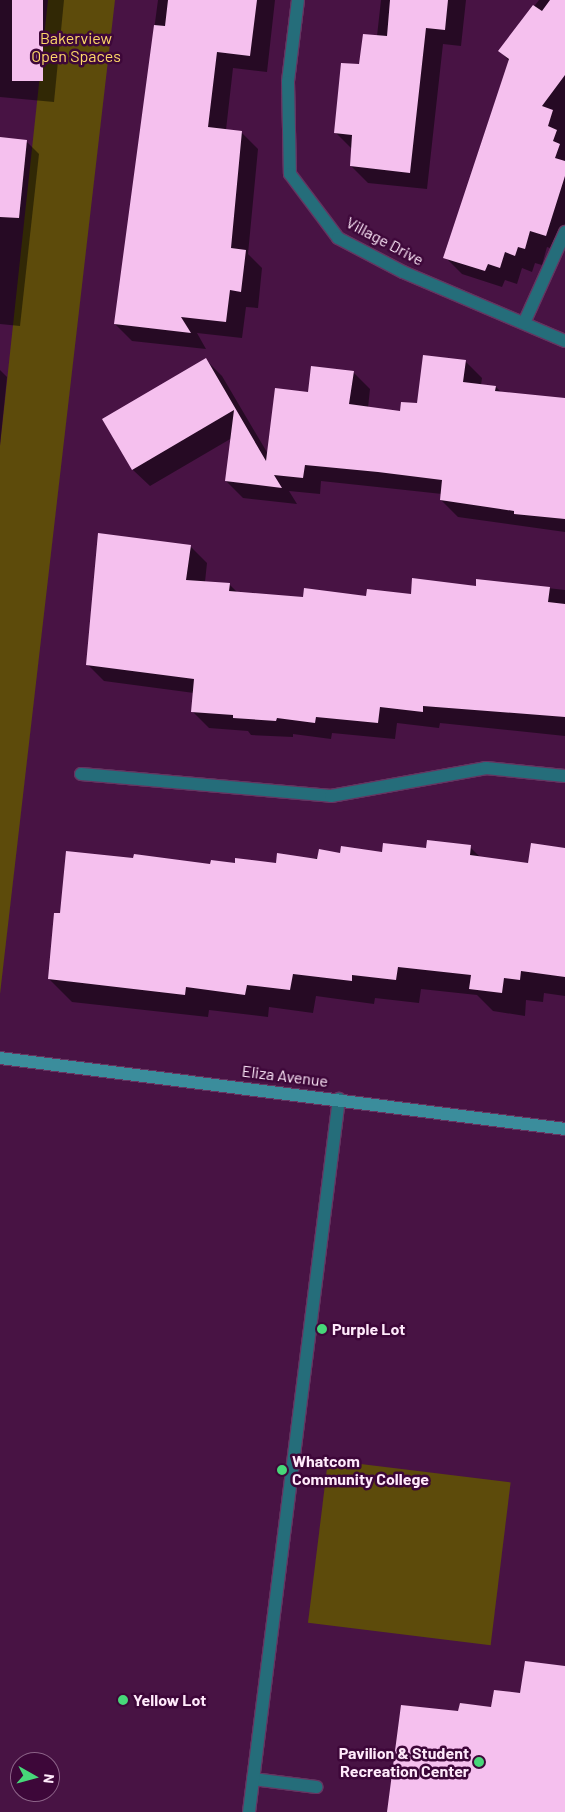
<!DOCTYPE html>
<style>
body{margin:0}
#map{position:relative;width:565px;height:1812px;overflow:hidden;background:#481344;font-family:Barlow,sans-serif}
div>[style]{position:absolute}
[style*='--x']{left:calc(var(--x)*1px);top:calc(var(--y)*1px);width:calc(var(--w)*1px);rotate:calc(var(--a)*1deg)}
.green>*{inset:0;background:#5d4b0b;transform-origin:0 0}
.shadow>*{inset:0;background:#0007}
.building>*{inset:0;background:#f5c0ee;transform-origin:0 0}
.roads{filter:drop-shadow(1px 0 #653561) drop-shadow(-1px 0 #653561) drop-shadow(0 1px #653561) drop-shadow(0 -1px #653561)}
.lane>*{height:12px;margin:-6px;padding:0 6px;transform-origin:6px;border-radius:6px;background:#256d7a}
.street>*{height:12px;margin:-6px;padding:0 6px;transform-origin:6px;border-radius:6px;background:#256d7a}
.secondary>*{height:12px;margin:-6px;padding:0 6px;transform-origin:6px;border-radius:6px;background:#3b8d9c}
.dots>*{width:14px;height:14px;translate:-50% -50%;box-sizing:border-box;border:2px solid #3d0739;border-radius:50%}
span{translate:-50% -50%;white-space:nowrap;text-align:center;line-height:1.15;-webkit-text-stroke:5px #3d0739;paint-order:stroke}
.park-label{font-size:16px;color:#fed969}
.street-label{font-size:16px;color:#ffeafb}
.poi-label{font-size:16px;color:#ffeafb;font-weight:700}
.left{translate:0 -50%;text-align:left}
.right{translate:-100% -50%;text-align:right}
.north{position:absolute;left:10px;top:1752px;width:50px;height:50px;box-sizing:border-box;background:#3d0739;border:1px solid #8b6287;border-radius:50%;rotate:97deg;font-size:14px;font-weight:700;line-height:20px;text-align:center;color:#ffeafb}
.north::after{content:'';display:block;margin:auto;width:18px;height:22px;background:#47d779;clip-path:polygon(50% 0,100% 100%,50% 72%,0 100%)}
</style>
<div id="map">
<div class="green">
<i style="clip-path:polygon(48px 0,115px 0,0 994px,0 446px)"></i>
<i style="left:328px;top:1460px;width:184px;height:164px;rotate:7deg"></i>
</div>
<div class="shadow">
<i style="clip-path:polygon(0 0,64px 0,54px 102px,0 97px)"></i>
<i style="clip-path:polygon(158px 0,275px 0,267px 72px,233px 68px,226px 130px,241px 132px,258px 149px,248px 254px,262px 268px,258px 308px,246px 307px,242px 338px,197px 333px,206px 349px,132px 341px,115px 324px)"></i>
<i style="clip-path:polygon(381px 0,466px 0,461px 46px,443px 44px,427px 189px,368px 183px,351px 166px,352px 149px,335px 132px,360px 66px,377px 36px)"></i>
<i style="clip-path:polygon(539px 0,565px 0,565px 244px,562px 252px,547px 247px,542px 265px,535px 263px,532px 272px,522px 268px,517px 284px,505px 280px,502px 287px,462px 274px,445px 257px,509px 61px,500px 51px)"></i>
<i style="clip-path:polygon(0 139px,26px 141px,39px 154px,20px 326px,0 324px)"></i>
<i style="clip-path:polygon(205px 359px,222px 376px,268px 454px,309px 393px,353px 372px,370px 389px,368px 408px,401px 412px,419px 405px,465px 361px,482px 378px,481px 385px,496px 387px,502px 393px,565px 399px,565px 532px,458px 517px,441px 500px,442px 494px,396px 489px,321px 481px,320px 494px,289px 491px,297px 504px,243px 498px,226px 481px,232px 438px,150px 486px,133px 470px,104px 420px)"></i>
<i style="clip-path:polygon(0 370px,7px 377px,0 445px)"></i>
<i style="clip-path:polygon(190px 546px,207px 563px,205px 582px,229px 584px,238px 593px,304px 598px,412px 595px,477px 587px,477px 580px,565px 590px,565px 736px,440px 723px,439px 728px,397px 723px,395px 739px,332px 733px,331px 739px,293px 734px,293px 737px,251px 735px,248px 731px,209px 728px,192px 711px,194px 693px,104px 681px,87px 664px)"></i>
<i style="clip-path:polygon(470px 847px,481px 858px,529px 864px,565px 849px,565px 996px,544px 993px,543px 1002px,526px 1000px,525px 1016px,493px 1011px,477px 995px,421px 989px,419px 1003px,375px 998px,374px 1004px,316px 996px,313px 1013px,269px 1007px,268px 1017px,209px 1010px,208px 1017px,72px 1002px,49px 979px,61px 915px,211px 865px,277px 864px,341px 854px)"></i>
</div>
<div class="building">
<i style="left:12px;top:0;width:31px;height:81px"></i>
<i style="clip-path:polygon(168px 0,257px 0,250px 56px,217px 52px,208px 127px,242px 131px,231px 248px,246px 250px,241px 292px,230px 290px,226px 322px,181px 317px,191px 333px,114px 324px,154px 25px,165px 26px)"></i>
<i style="clip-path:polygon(390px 0,448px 0,445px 30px,426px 28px,410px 173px,350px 166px,352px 135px,334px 133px,341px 63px,359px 64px,363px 34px,387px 36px)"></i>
<i style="clip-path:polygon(550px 0,565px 0,565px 75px,542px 106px,553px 110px,548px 126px,557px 130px,553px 141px,560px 144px,555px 158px,565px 161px,565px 176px,546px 236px,530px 231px,525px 249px,518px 247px,515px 256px,505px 252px,500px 268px,488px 264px,485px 271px,443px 258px,509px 59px,498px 51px,533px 5px,542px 11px)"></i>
<i style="clip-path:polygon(0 137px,27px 140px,19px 218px,0 217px)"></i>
<i style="clip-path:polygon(423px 355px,466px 360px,463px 382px,496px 386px,495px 391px,565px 398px,565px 519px,514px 514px,514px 511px,440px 500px,442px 480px,378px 472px,305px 465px,303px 478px,274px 475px,282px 488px,225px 481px,234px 410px,132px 470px,102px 419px,206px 358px,266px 461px,275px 388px,308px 392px,311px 366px,354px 371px,349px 404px,400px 411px,401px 402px,417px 403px)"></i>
<i style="clip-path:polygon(98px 533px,191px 545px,186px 580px,230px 583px,229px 591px,303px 597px,304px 588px,366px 596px,367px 589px,411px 594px,412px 578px,476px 586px,476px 579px,550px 587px,548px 602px,565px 604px,565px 717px,423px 706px,423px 712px,380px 707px,378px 723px,316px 717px,315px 723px,277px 718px,276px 721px,233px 718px,233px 715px,191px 712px,194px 679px,86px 665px)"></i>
<i style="clip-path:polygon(427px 840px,471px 845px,470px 855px,528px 863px,531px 843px,565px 848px,565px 977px,521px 971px,520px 980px,504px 978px,502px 993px,469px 989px,471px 975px,398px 967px,396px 980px,352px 975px,352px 981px,293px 974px,290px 990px,247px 985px,245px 995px,186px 987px,185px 995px,48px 979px,54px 913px,60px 913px,66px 851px,133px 858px,134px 854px,210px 864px,211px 860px,235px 863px,235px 858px,276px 863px,277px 853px,317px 859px,319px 849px,340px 853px,341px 846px,382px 852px,383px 843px,426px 848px)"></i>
<i style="clip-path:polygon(525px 1661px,565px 1666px,565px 1812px,387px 1812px,401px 1705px,458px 1711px,460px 1703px,491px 1707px,494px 1690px,520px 1693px)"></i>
</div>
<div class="roads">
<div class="lane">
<i style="--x:253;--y:1779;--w:64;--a:7.2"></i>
<i style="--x:249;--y:1812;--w:719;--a:-82.81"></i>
</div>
<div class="street">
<i style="--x:298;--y:0;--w:83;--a:97"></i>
<i style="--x:288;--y:82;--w:92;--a:88.8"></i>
<i style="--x:290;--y:174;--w:80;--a:53.1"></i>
<i style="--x:338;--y:238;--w:73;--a:27.6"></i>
<i style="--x:403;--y:272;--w:176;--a:23.1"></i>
<i style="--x:524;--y:323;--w:100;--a:-65.7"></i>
<i style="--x:81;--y:774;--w:251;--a:5"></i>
<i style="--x:331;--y:796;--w:158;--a:-10.2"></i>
<i style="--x:486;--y:768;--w:79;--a:5.8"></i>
</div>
<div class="secondary">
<i style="--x:0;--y:1058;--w:569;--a:7.16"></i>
</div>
</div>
<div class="dots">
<i style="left:322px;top:1329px;background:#47d779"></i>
<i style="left:282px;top:1470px;background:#47d779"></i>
<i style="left:123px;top:1700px;background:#47d779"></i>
<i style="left:479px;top:1762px;background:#47d779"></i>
</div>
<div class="park-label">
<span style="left:76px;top:47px">Bakerview<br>Open Spaces</span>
</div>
<div class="street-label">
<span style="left:385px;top:241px;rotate:28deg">Village Drive</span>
<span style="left:285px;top:1076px;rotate:7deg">Eliza Avenue</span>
</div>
<div class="poi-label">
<span class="left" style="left:332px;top:1329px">Purple Lot</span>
<span class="left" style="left:292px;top:1470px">Whatcom<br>Community College</span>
<span class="left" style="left:133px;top:1700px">Yellow Lot</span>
<span class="right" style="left:469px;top:1762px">Pavilion &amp; Student<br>Recreation Center</span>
</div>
<div class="north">N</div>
</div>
